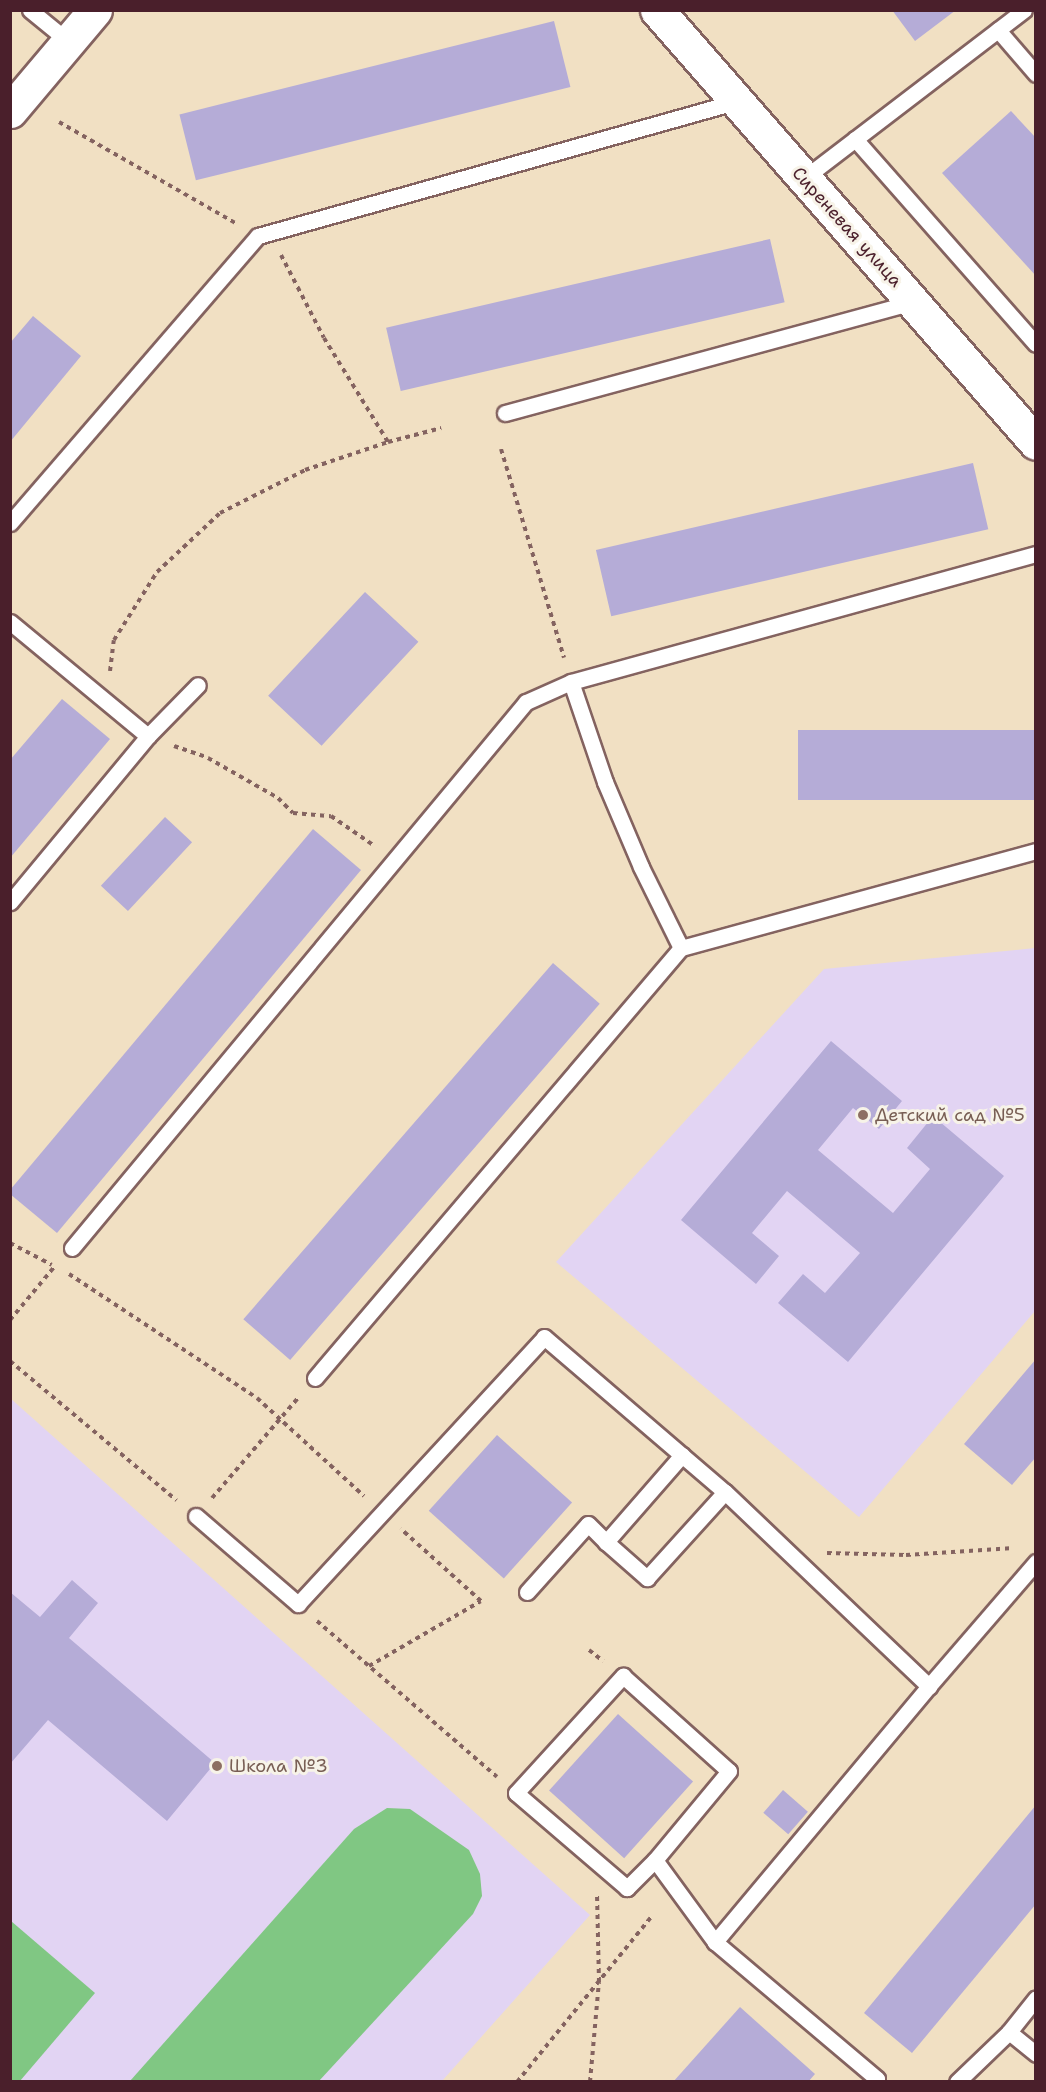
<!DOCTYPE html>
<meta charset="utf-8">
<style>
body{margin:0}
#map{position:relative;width:1046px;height:2092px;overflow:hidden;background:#f1e0c3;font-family:"Shantell Sans",sans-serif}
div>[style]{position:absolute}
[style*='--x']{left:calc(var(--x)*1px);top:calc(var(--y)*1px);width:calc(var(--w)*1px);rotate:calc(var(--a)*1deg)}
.built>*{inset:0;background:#e2d4f3}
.green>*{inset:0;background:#80c783}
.building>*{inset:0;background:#b5acd7;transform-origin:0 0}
.path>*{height:4px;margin-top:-2px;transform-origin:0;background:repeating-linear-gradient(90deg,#846360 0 4.5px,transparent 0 9px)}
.roads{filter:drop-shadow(2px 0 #846360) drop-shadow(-2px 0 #846360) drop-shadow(0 2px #846360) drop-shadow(0 -2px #846360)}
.lane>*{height:15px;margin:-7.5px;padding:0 7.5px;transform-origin:7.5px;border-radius:7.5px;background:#fff}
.secondary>*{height:33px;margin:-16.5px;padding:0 16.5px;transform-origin:16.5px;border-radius:16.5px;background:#fff}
.dots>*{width:16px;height:16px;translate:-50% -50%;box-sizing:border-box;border:3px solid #f7f3e8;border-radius:50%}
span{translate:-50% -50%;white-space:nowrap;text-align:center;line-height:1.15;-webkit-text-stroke:6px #f7f3e8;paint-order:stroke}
.street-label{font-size:18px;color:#4a1f2b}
.education-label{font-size:18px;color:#785e54}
.left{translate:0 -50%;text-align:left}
.frame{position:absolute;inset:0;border:12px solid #4a1f2b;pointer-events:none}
</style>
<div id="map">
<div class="built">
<i style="clip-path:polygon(1035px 948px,1035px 1311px,859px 1517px,556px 1262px,824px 969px)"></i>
<i style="clip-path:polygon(10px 1398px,590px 1915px,442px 2081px,11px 2081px)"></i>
</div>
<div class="green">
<i style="clip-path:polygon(387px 1808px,410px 1809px,469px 1850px,480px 1874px,482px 1896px,473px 1914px,319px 2081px,130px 2081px,354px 1829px)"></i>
<i style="clip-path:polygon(11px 1921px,95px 1993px,20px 2081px,11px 2081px)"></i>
</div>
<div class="building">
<i style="clip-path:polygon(892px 10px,956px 10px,915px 41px)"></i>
<i style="left:554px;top:21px;width:68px;height:386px;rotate:76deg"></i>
<i style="clip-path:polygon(1011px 111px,1036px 138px,1036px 276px,942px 173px)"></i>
<i style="left:770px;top:239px;width:65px;height:394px;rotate:77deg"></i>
<i style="clip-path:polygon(33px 316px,81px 356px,10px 442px,10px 343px)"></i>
<i style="left:973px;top:463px;width:68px;height:387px;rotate:77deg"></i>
<i style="left:365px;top:592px;width:73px;height:142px;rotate:43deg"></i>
<i style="clip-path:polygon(62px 699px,110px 739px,10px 858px,10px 760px)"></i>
<i style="left:1036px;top:730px;width:70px;height:238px;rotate:90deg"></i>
<i style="left:165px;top:817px;width:37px;height:94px;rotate:43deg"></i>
<i style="clip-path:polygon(313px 829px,361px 870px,57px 1233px,10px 1194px,10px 1190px)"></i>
<i style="left:553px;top:963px;width:62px;height:472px;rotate:41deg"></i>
<i style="clip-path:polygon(831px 1041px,902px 1101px,879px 1129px,853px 1108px,818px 1150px,893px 1213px,930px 1169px,907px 1148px,933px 1116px,1004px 1176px,848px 1362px,778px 1303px,803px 1274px,825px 1293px,860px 1253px,787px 1191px,752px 1233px,779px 1256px,756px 1284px,681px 1220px)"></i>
<i style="clip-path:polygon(1036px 1359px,1036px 1457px,1012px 1485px,964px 1444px)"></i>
<i style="left:497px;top:1435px;width:101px;height:102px;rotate:42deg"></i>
<i style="clip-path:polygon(72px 1580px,98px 1603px,69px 1638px,215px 1763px,167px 1821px,48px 1720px,10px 1764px,10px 1592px,40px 1617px)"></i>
<i style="left:618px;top:1714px;width:101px;height:103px;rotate:42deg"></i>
<i style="left:783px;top:1790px;width:33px;height:30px;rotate:41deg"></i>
<i style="clip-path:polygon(1036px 1805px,1036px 1904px,912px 2053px,864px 2013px)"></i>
<i style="clip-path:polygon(740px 2007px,815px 2074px,808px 2082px,673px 2082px)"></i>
</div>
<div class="path">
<i style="--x:59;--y:122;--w:205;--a:29.8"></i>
<i style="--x:281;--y:255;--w:93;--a:62.6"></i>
<i style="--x:324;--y:338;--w:122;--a:58.4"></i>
<i style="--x:501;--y:449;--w:218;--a:73.2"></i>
<i style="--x:110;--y:671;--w:31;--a:-83"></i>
<i style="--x:114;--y:640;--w:80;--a:-57.7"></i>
<i style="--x:157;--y:572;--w:86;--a:-43.1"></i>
<i style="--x:220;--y:513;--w:95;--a:-26.8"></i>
<i style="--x:305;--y:470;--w:88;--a:-18.6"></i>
<i style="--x:388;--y:442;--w:55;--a:-14.8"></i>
<i style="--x:174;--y:746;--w:36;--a:19"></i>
<i style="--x:208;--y:758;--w:81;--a:29.7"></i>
<i style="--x:278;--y:798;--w:21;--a:45"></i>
<i style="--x:293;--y:813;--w:38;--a:5"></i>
<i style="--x:331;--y:816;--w:51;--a:34.6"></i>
<i style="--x:10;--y:1243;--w:47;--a:27.6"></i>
<i style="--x:69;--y:1274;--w:225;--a:33.4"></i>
<i style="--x:257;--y:1398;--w:145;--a:42.5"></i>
<i style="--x:10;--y:1320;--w:70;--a:-50.2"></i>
<i style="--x:10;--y:1361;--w:217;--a:39.9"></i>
<i style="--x:212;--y:1498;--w:133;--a:-49.3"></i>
<i style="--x:827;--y:1553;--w:79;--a:1.5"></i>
<i style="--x:906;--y:1555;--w:108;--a:-3.7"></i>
<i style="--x:317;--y:1621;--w:238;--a:40.9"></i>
<i style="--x:589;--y:1650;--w:18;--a:38"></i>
<i style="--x:369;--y:1666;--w:129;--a:-30.1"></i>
<i style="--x:481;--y:1601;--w:108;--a:-138"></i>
<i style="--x:517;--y:2082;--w:213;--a:-50.9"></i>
<i style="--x:590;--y:2082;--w:100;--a:-84.9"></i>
<i style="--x:599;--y:1982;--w:86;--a:-91.3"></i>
</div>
<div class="roads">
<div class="lane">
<i style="--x:30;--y:10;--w:49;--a:39.2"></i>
<i style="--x:998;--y:30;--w:58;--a:49.2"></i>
<i style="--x:855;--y:139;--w:273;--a:48.6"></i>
<i style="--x:803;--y:179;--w:278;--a:-37.4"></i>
<i style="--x:505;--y:413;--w:423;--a:-15.2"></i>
<i style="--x:10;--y:523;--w:379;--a:-49.2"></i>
<i style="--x:258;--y:236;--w:500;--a:-15.7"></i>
<i style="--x:10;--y:622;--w:179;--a:39.6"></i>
<i style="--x:148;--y:736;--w:216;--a:129.7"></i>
<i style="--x:571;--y:682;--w:106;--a:71.2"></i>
<i style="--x:605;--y:782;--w:92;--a:67"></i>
<i style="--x:641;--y:867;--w:90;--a:63.7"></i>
<i style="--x:148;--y:736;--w:71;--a:-45.6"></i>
<i style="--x:72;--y:1248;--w:710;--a:-50.26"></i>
<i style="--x:526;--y:702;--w:49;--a:-24"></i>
<i style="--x:571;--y:682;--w:482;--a:-15.4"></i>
<i style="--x:315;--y:1378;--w:565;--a:-49.6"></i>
<i style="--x:681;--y:948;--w:368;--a:-15.3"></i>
<i style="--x:682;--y:1455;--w:116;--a:131.1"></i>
<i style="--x:606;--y:1542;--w:55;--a:41.3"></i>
<i style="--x:647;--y:1578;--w:116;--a:-47.8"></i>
<i style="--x:196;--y:1516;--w:135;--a:40.8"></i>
<i style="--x:298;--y:1604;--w:363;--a:-47.3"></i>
<i style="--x:544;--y:1337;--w:238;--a:40.6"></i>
<i style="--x:725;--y:1492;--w:282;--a:43.6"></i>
<i style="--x:929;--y:1686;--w:334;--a:129.9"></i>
<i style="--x:715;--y:1942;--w:212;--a:40.2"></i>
<i style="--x:877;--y:2079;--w:4;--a:135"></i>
<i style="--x:527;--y:1592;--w:91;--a:-48.1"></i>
<i style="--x:588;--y:1524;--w:25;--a:45"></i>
<i style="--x:929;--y:1686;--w:164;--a:-49.2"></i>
<i style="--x:655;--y:1860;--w:40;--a:135"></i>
<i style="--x:627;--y:1888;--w:146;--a:-139.4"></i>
<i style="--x:516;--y:1793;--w:159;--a:-47.6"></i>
<i style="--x:623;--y:1676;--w:142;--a:41.9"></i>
<i style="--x:729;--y:1771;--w:116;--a:129.7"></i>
<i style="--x:655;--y:1860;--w:102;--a:53.8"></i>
<i style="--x:1009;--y:2032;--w:35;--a:39"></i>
<i style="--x:957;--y:2082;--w:72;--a:-43.9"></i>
<i style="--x:1009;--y:2032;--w:43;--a:-51.5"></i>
</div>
<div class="secondary">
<i style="--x:657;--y:10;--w:575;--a:48.8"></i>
<i style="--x:10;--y:111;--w:132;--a:-49.9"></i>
</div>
</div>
<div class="dots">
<i style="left:863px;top:1115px;background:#8d6e63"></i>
<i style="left:217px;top:1766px;background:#8d6e63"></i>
</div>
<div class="street-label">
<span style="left:847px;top:227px;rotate:48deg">Сиреневая улица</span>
</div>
<div class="education-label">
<span class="left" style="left:875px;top:1115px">Детский сад №5</span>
<span class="left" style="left:229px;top:1766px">Школа №3</span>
</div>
<div class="frame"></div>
</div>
